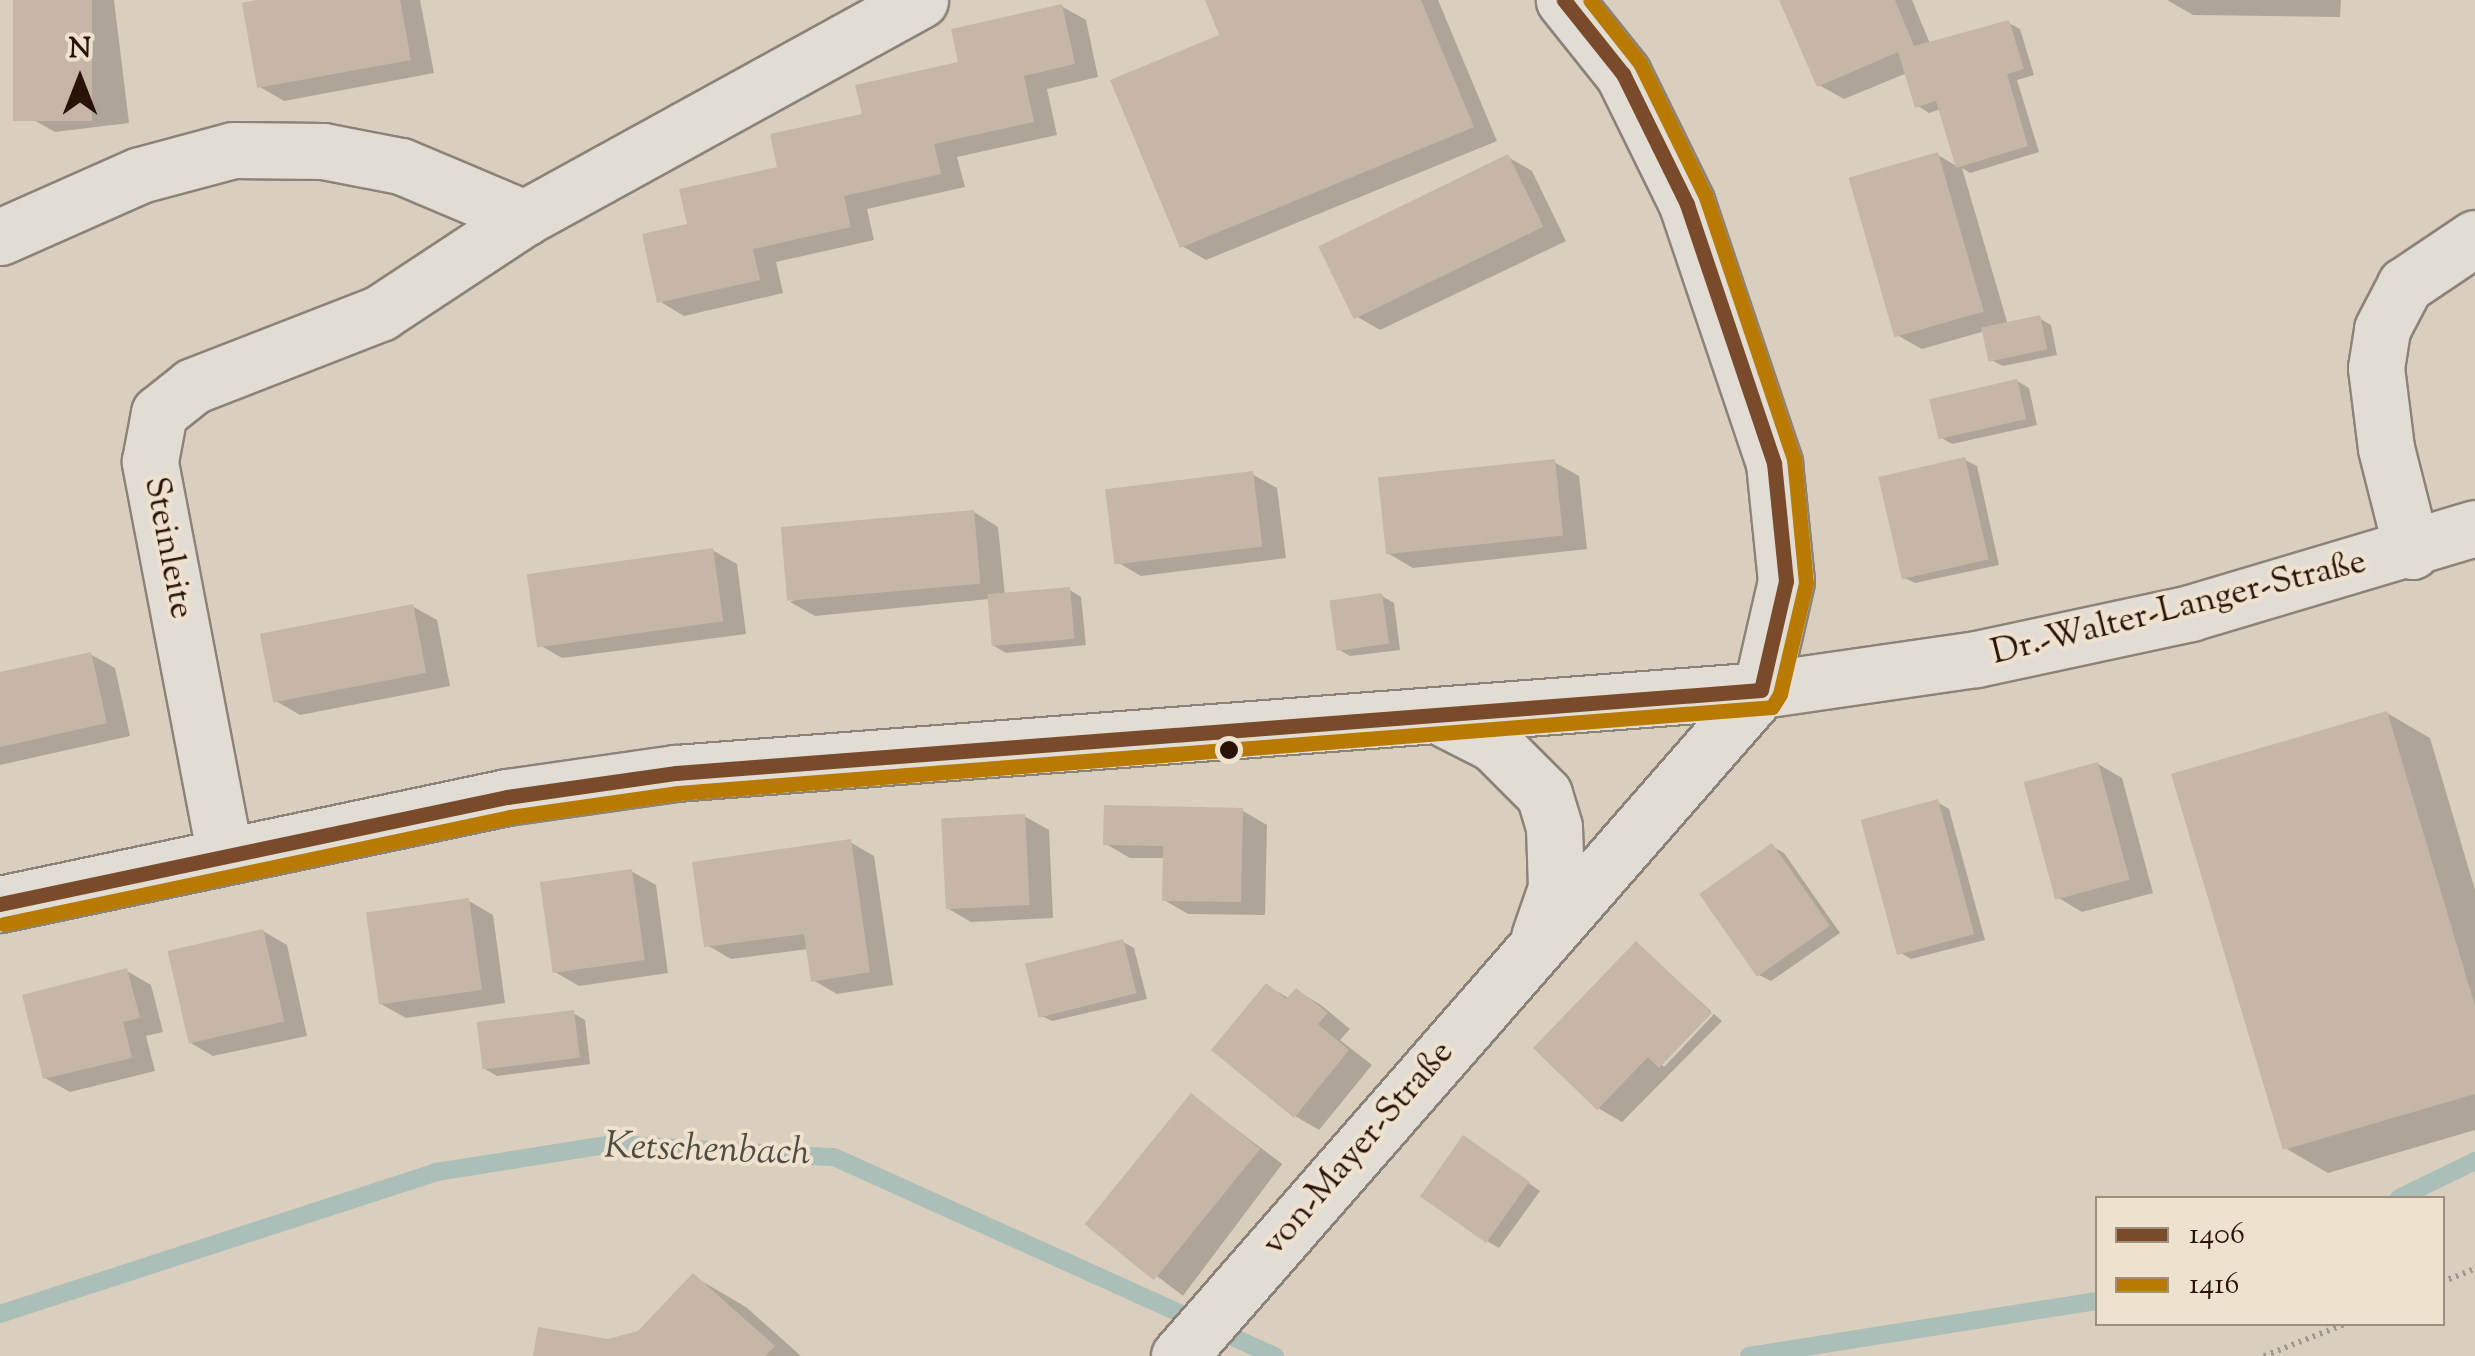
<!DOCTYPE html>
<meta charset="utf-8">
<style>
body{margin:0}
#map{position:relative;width:2475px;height:1356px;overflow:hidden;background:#dacfbe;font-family:"Sorts Mill Goudy",serif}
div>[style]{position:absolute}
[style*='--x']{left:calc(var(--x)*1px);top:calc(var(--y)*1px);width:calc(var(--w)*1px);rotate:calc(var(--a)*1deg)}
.shadow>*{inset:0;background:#0003;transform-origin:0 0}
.stream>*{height:18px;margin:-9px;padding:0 9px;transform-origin:9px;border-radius:9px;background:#abbeb7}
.building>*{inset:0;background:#c5b6a7;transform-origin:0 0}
.path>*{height:6px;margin-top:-3px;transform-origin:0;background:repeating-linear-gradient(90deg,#9f9991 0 2.5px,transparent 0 7.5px)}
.roads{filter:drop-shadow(2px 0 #8c8378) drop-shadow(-2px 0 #8c8378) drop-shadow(0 2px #8c8378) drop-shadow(0 -2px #8c8378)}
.minor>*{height:55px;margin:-27.5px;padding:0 27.5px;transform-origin:27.5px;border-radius:27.5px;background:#e2ddd4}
.bus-1>*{height:15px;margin:-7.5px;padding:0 7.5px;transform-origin:7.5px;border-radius:7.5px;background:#7a4b2a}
.bus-2>*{height:15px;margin:-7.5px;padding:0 7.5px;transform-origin:7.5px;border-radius:7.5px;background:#b97a02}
.dots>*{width:28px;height:28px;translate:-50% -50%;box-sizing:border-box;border:5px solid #eee2ce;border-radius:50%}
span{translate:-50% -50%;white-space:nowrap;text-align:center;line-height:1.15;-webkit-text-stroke:8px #eee2ce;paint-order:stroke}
.street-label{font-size:35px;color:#291308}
.water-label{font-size:38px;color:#504c44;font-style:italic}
.legend{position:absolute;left:2095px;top:1196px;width:350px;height:130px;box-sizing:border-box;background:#eee2ce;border:2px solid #9f8f7f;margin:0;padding:12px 18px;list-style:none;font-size:30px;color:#291308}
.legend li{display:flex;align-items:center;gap:20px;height:50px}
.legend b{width:50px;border:2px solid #9f8f7f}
.north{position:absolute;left:30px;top:30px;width:100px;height:100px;-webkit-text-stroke:8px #eee2ce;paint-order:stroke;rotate:0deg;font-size:28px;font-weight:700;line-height:40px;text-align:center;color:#291308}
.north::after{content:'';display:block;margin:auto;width:35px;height:45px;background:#291308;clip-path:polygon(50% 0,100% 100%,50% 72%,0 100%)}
</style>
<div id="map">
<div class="shadow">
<i style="clip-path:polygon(16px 0,114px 0,129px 123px,55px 132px,30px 118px)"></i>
<i style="clip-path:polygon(269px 0,420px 0,434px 73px,284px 101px,260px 87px)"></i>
<i style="clip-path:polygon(1207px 0,1438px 0,1497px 141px,1206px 260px,1182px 246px,1222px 37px)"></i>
<i style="clip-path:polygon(1782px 0,1912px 0,1931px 46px,2009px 23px,2020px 29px,2034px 75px,2017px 80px,2039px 152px,1970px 173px,1962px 168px,2008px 325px,2039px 318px,2051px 325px,2057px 355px,2003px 366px,1991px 360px,1985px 331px,1922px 349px,1897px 335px,1938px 155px,1958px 167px,1941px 109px,1929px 113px,1918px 106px,1907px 73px,1844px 99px,1819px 85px)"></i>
<i style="clip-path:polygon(2167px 0,2341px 0,2340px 17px,2193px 15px)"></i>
<i style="clip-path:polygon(1061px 6px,1086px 20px,1098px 77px,1047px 89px,1057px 135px,957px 157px,965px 187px,867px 209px,874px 240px,776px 262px,783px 293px,684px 316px,659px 301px,690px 226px,865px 116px)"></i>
<i style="clip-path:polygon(1508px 157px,1532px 171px,1566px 241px,1380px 330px,1356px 316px)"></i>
<i style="clip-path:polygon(2017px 381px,2029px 388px,2037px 425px,1952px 444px,1940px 437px)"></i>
<i style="clip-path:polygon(1965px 460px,1977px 466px,1999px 565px,1915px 583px,1903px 577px)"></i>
<i style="clip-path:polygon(1554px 462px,1579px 476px,1587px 549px,1413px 568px,1389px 554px)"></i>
<i style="clip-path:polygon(1252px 474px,1277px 488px,1286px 558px,1141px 576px,1117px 562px)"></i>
<i style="clip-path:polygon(974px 512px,998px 527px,1005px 596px,1070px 590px,1081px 597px,1086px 645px,1006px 653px,994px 646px,989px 599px,815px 616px,790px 602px)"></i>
<i style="clip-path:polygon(712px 550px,737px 564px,746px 634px,562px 658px,538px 644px)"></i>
<i style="clip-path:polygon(1382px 596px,1394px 603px,1400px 650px,1350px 656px,1338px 649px)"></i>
<i style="clip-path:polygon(412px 606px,437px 620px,450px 686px,300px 715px,276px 701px)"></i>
<i style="clip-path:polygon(90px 654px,115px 668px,130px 736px,0 765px,0 675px)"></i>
<i style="clip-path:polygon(2387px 713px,2430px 738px,2475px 890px,2475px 1130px,2328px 1173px,2285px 1148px)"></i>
<i style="clip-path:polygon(2098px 764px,2122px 778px,2153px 893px,2082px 912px,2057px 897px)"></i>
<i style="clip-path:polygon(1937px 802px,1949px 809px,1985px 940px,1911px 959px,1899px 952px)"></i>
<i style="clip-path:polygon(1243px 811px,1267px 825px,1265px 915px,1188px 914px,1164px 900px,1165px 858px,1130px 858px,1106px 844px)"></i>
<i style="clip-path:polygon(1024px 816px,1049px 830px,1053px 918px,971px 922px,947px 908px)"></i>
<i style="clip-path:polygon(850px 842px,874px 856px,893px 985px,837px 994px,813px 980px,808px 949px,731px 959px,707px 945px)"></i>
<i style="clip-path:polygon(1772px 846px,1784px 853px,1840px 933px,1771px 981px,1759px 975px)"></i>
<i style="clip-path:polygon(631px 871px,656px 885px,668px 973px,579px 986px,555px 972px)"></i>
<i style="clip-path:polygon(469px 901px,493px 915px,505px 1003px,406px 1018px,381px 1004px)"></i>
<i style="clip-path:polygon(263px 931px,287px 945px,307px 1036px,213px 1056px,189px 1042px)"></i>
<i style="clip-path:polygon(1123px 942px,1134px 948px,1147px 999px,1052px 1021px,1040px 1015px)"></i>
<i style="clip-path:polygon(1636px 944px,1711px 1011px,1661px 1063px,1664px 1067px,1714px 1014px,1722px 1021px,1622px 1122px,1598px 1108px)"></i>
<i style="clip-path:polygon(127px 971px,151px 985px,163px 1032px,146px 1036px,155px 1071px,70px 1092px,45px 1078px)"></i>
<i style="clip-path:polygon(1267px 986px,1290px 999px,1297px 991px,1321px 1005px,1350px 1029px,1340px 1040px,1372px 1065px,1319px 1130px,1295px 1116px)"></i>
<i style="clip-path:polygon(573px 1013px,585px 1020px,590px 1064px,497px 1076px,485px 1069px)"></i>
<i style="left:1192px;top:1096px;width:113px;height:165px;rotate:37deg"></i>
<i style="clip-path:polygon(1476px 1145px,1540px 1191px,1499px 1248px,1487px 1241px)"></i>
<i style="clip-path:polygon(693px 1276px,746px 1307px,801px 1356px,536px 1356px,640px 1333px)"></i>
</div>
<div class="stream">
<i style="--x:2399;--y:1198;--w:85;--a:-26"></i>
<i style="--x:0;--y:1314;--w:459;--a:-18"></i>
<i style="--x:436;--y:1172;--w:178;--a:-9"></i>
<i style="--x:612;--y:1144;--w:222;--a:3.4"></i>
<i style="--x:834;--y:1157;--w:484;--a:24.3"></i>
<i style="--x:1749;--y:1356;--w:353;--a:-9"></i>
</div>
<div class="building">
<i style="left:13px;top:0;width:79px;height:121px"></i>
<i style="clip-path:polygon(256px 0,400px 0,411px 60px,257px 88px,242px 3px)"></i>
<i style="clip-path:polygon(1205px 0,1421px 0,1474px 127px,1180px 248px,1110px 80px,1219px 35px)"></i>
<i style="clip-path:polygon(1779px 0,1895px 0,1914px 46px,2009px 20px,2024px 69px,2007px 74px,2028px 146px,1956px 168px,1936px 101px,1915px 108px,1898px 52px,1817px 87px)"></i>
<i style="clip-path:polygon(1062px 4px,1075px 64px,1024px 76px,1034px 122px,934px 144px,941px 174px,844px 196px,851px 227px,753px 249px,760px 280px,657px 303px,642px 234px,687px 224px,679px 189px,777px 167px,770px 134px,862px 114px,855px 85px,958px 62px,951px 29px)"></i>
<i style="left:1938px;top:152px;width:166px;height:93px;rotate:74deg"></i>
<i style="left:1508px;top:154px;width:81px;height:211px;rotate:64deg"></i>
<i style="left:2040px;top:315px;width:35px;height:60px;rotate:78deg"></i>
<i style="left:2017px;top:379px;width:41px;height:90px;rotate:77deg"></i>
<i style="left:1965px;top:457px;width:105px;height:89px;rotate:77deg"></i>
<i style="left:1555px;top:459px;width:77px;height:178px;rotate:84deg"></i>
<i style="left:1253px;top:471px;width:76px;height:149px;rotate:83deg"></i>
<i style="left:974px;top:510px;width:74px;height:194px;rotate:85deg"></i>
<i style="left:713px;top:548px;width:74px;height:188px;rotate:82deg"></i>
<i style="left:1070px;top:587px;width:52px;height:83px;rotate:85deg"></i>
<i style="left:1382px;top:593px;width:51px;height:53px;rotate:82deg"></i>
<i style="left:413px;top:604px;width:70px;height:156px;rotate:79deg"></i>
<i style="clip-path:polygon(91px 652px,107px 723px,0 747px,0 672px)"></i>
<i style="clip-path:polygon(2387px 711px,2475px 1006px,2475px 1094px,2283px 1150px,2171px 774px)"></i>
<i style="left:2098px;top:762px;width:122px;height:77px;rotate:75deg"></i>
<i style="left:1938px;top:799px;width:140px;height:80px;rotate:75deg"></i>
<i style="clip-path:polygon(1104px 805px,1243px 808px,1241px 902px,1162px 901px,1163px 846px,1103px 845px)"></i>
<i style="left:1025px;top:814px;width:91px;height:84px;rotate:87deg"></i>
<i style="clip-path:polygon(851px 839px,870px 972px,811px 982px,804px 934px,704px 947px,692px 862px)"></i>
<i style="left:1772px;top:843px;width:101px;height:89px;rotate:55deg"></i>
<i style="left:632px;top:869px;width:92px;height:93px;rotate:82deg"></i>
<i style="left:469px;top:898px;width:93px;height:104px;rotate:82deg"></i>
<i style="left:263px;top:929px;width:95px;height:98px;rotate:77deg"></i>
<i style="left:1123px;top:939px;width:56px;height:101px;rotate:76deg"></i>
<i style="clip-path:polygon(1636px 941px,1712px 1013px,1659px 1068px,1648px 1057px,1597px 1110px,1533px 1048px)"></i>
<i style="clip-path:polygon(127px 968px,140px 1018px,123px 1022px,132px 1058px,43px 1079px,22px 995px)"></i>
<i style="clip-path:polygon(1266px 983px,1286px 999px,1296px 988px,1328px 1013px,1318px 1024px,1349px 1050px,1294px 1118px,1211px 1050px)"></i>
<i style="left:574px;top:1010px;width:48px;height:98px;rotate:83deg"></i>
<i style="left:1191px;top:1093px;width:89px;height:169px;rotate:39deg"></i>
<i style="left:1463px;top:1135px;width:81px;height:75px;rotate:35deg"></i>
<i style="clip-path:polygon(693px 1273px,775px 1346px,765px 1356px,533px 1356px,538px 1327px,608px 1339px,638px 1331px)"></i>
</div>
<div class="path">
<i style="--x:2442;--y:1282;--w:35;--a:-22"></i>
<i style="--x:2264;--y:1356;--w:87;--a:-21.6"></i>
</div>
<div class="roads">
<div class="minor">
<i style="--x:0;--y:237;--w:153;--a:-23.9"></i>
<i style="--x:140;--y:175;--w:96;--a:-15"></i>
<i style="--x:233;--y:150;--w:90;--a:0.6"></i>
<i style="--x:323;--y:151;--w:79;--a:10.9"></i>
<i style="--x:401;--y:166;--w:134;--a:22.9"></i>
<i style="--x:2412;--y:551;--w:106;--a:-104.2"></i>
<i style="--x:2386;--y:448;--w:81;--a:-97.1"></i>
<i style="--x:2376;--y:368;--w:39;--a:-81"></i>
<i style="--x:2382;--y:329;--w:50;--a:-62.4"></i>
<i style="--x:2405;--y:285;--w:84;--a:-33.9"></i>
<i style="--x:1437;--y:715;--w:64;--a:27"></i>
<i style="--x:1494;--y:744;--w:71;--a:45"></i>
<i style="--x:1544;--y:794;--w:34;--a:73"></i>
<i style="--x:1554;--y:827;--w:61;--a:88.1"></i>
<i style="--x:1556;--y:888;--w:52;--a:109.1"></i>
<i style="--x:225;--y:856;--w:402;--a:-100.8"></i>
<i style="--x:150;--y:461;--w:49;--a:-79.4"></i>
<i style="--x:159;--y:413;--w:43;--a:-38.5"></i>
<i style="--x:193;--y:386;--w:201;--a:-21.3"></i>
<i style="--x:380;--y:313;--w:173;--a:-33.4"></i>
<i style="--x:524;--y:218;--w:452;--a:-28.8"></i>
<i style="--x:0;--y:904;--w:518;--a:-11.92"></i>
<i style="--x:507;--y:797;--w:171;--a:-8.1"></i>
<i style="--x:676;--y:773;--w:1088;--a:-4.37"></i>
<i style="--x:1761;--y:690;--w:217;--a:-8.2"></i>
<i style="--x:1976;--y:659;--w:219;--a:-12.1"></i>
<i style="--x:2190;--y:613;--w:297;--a:-16.6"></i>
<i style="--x:1179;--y:1356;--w:884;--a:-48.85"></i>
<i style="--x:1761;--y:690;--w:112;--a:-77.1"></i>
<i style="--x:1786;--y:581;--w:119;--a:-95.8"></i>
<i style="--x:1774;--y:463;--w:273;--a:-108.6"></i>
<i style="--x:1687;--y:204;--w:145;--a:-116.2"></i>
<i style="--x:1623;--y:74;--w:95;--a:-128.6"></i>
</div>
</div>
<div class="bus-1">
<i style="--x:0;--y:904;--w:518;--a:-11.92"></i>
<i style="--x:507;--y:797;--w:171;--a:-8.1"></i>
<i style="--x:676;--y:773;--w:1088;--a:-4.37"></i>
<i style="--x:1761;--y:690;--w:112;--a:-77.1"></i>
<i style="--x:1786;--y:581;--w:119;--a:-95.8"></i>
<i style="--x:1774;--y:463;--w:273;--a:-108.6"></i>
<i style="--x:1687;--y:204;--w:145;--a:-116.2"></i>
<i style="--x:1623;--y:74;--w:95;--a:-128.6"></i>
</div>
<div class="bus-2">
<i style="--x:4;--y:924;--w:517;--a:-11.94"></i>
<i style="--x:510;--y:817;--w:170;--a:-8.1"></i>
<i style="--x:678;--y:793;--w:1097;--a:-4.49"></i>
<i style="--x:1772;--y:707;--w:15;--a:-58"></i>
<i style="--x:1780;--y:694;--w:114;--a:-76.8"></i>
<i style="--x:1806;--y:583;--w:125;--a:-95.5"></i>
<i style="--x:1794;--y:459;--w:279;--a:-108.6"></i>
<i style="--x:1705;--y:195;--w:147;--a:-116.2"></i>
<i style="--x:1640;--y:63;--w:80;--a:-128.4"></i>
</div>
<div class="dots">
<i style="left:1229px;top:750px;background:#291308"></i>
</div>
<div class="street-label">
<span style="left:167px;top:548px;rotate:79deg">Steinleite</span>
<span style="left:2179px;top:609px;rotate:-14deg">Dr.-Walter-Langer-Straße</span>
<span style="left:1359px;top:1149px;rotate:-49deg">von-Mayer-Straße</span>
</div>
<div class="water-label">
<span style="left:707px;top:1152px;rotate:2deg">Ketschenbach</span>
</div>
<ul class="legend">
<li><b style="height:12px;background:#7a4b2a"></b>1406</li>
<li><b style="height:12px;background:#b97a02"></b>1416</li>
</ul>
<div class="north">N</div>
</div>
